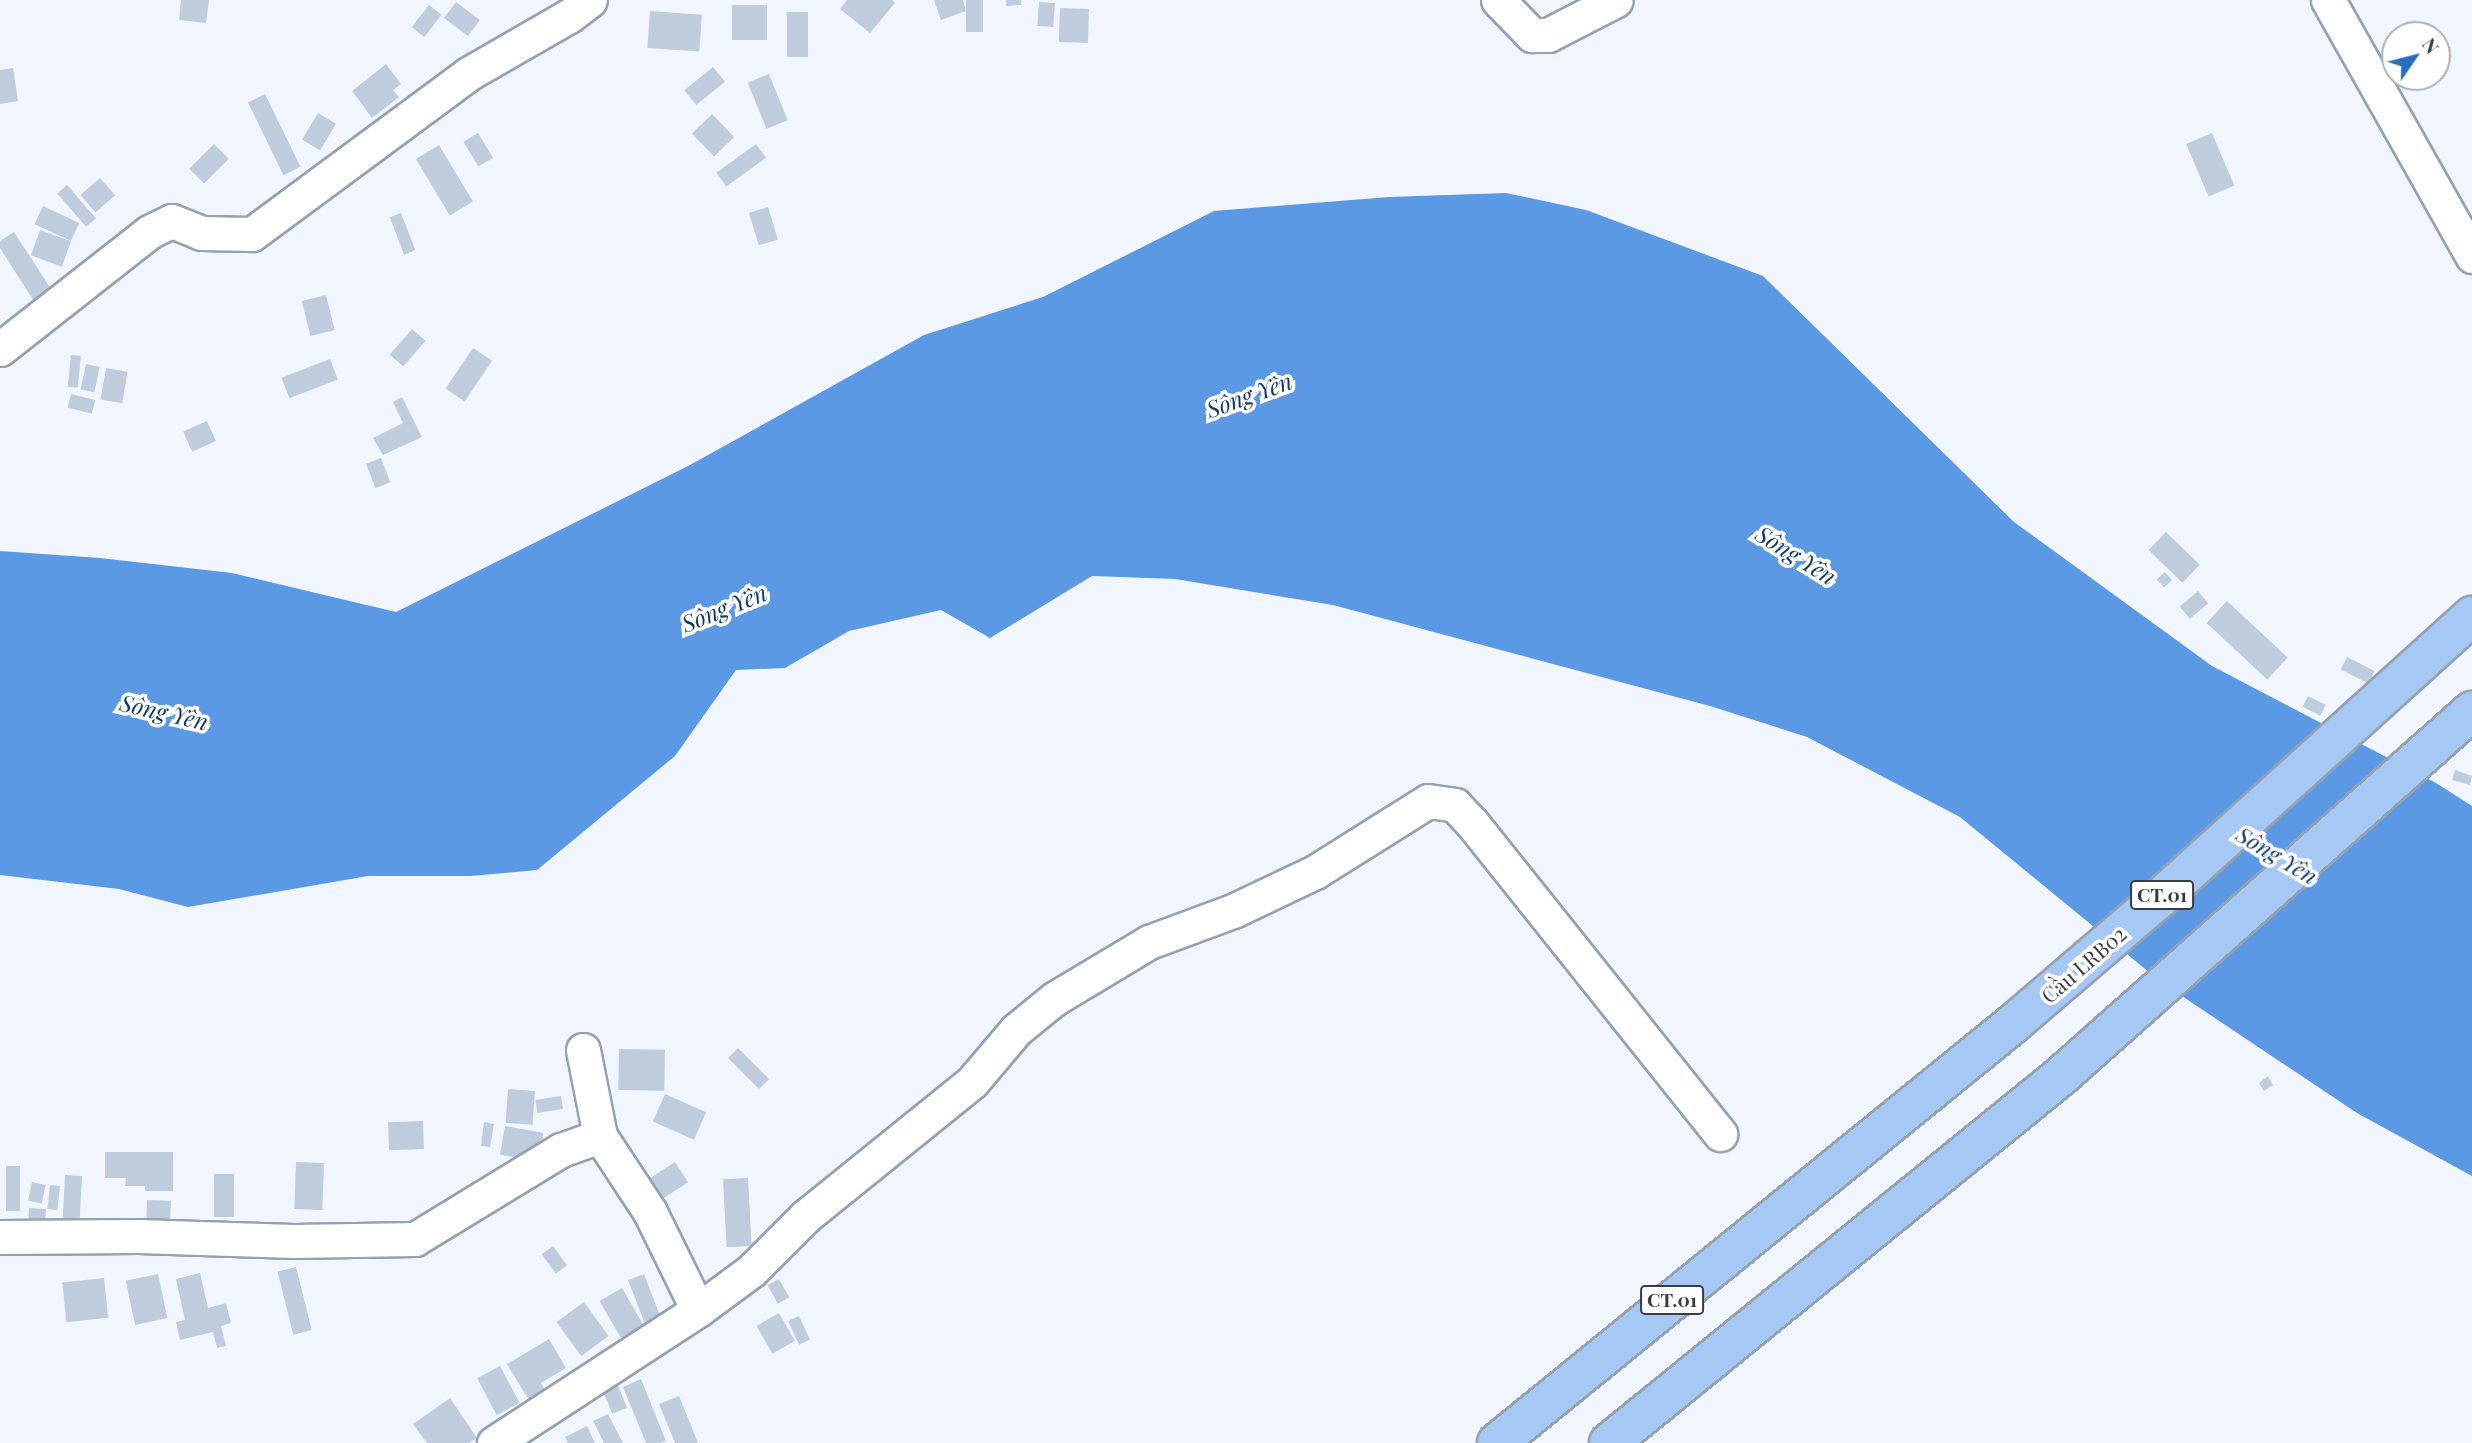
<!DOCTYPE html>
<meta charset="utf-8">
<style>
body{margin:0}
#map{position:relative;width:2472px;height:1443px;overflow:hidden;background:#f1f6fe;font-family:"Playfair Display",serif}
div>[style]{position:absolute}
[style*='--x']{left:calc(var(--x)*1px);top:calc(var(--y)*1px);width:calc(var(--w)*1px);rotate:calc(var(--a)*1deg)}
.water>*{inset:0;background:#5c99e4}
.building>*{inset:0;background:#beccdd;transform-origin:0 0}
.roads{filter:drop-shadow(2px 0 #94a1b1) drop-shadow(-2px 0 #94a1b1) drop-shadow(0 2px #94a1b1) drop-shadow(0 -2px #94a1b1)}
.minor>*{height:33px;margin:-16.5px;padding:0 16.5px;transform-origin:16.5px;border-radius:16.5px;background:#fff}
.highway>*{height:38px;margin:-19px;padding:0 19px;transform-origin:19px;border-radius:19px;background:#a5c8f5}
span{translate:-50% -50%;white-space:nowrap;text-align:center;line-height:1.15;-webkit-text-stroke:7px #fff;paint-order:stroke}
.shield-label span{padding:2px 5px;background:#fff;border:2px solid;border-radius:5px;-webkit-text-stroke-width:0}
.shield-label{font-size:19px;color:#373c43;font-weight:700}
.street-label{font-size:21px;color:#373c43}
.water-label{font-size:23px;color:#0e3969;font-style:italic}
.north{position:absolute;left:2381px;top:21px;width:70px;height:70px;box-sizing:border-box;background:#fff;border:2px solid #afb1b4;border-radius:50%;rotate:55deg;font-size:19px;font-weight:700;line-height:28px;text-align:center;color:#373c43}
.north::after{content:'';display:block;margin:auto;width:24px;height:32px;background:#286ebf;clip-path:polygon(50% 0,100% 100%,50% 72%,0 100%)}
</style>
<div id="map">
<div class="water">
<i style="clip-path:polygon(1506px 193px,1586px 210px,1763px 276px,2014px 522px,2212px 666px,2436px 783px,2472px 806px,2472px 1176px,2357px 1113px,2161px 982px,1960px 817px,1807px 737px,1710px 706px,1333px 605px,1175px 579px,1092px 576px,990px 638px,941px 610px,849px 631px,785px 668px,736px 670px,675px 756px,537px 870px,471px 876px,368px 876px,188px 907px,119px 889px,0 875px,0 551px,100px 558px,232px 573px,396px 612px,690px 465px,924px 335px,1043px 297px,1214px 211px,1389px 197px)"></i>
</div>
<div class="building">
<i style="clip-path:polygon(181px 0,209px 0,206px 23px,179px 20px)"></i>
<i style="clip-path:polygon(847px 0,892px 0,895px 3px,870px 33px,840px 9px)"></i>
<i style="clip-path:polygon(934px 0,963px 0,966px 11px,941px 20px)"></i>
<i style="left:966px;top:0;width:17px;height:32px"></i>
<i style="clip-path:polygon(1006px 0,1021px 0,1021px 5px,1006px 6px)"></i>
<i style="left:456px;top:2px;width:30px;height:20px;rotate:37deg"></i>
<i style="left:1039px;top:2px;width:16px;height:24px;rotate:4deg"></i>
<i style="left:429px;top:5px;width:16px;height:28px;rotate:38deg"></i>
<i style="left:732px;top:5px;width:35px;height:35px"></i>
<i style="left:1060px;top:8px;width:29px;height:34px;rotate:2deg"></i>
<i style="left:650px;top:11px;width:52px;height:37px;rotate:4deg"></i>
<i style="left:787px;top:12px;width:21px;height:45px"></i>
<i style="clip-path:polygon(386px 64px,401px 84px,393px 90px,399px 97px,372px 118px,352px 91px)"></i>
<i style="left:713px;top:67px;width:19px;height:37px;rotate:51deg"></i>
<i style="clip-path:polygon(13px 68px,18px 101px,0 104px,0 70px)"></i>
<i style="left:769px;top:74px;width:50px;height:23px;rotate:68deg"></i>
<i style="left:265px;top:94px;width:81px;height:19px;rotate:64deg"></i>
<i style="left:318px;top:113px;width:21px;height:31px;rotate:31deg"></i>
<i style="left:712px;top:114px;width:32px;height:28px;rotate:46deg"></i>
<i style="left:478px;top:133px;width:29px;height:17px;rotate:59deg"></i>
<i style="left:2212px;top:133px;width:57px;height:28px;rotate:67deg"></i>
<i style="left:214px;top:144px;width:21px;height:35px;rotate:45deg"></i>
<i style="left:756px;top:144px;width:17px;height:49px;rotate:54deg"></i>
<i style="left:439px;top:145px;width:66px;height:27px;rotate:59deg"></i>
<i style="left:100px;top:178px;width:23px;height:26px;rotate:49deg"></i>
<i style="left:67px;top:185px;width:44px;height:13px;rotate:49deg"></i>
<i style="left:43px;top:206px;width:40px;height:20px;rotate:25deg"></i>
<i style="left:768px;top:207px;width:34px;height:20px;rotate:73deg"></i>
<i style="left:401px;top:213px;width:40px;height:12px;rotate:69deg"></i>
<i style="left:40px;top:230px;width:33px;height:27px;rotate:20deg"></i>
<i style="clip-path:polygon(14px 232px,55px 295px,37px 306px,0 248px,0 241px)"></i>
<i style="left:326px;top:295px;width:36px;height:25px;rotate:76deg"></i>
<i style="left:412px;top:329px;width:18px;height:34px;rotate:41deg"></i>
<i style="left:473px;top:348px;width:23px;height:49px;rotate:34deg"></i>
<i style="left:71px;top:355px;width:10px;height:32px;rotate:6deg"></i>
<i style="left:330px;top:359px;width:22px;height:52px;rotate:69deg"></i>
<i style="left:86px;top:364px;width:14px;height:26px;rotate:12deg"></i>
<i style="left:106px;top:368px;width:22px;height:32px;rotate:10deg"></i>
<i style="left:71px;top:394px;width:25px;height:14px;rotate:14deg"></i>
<i style="clip-path:polygon(402px 397px,422px 437px,383px 455px,373px 438px,403px 423px,393px 402px)"></i>
<i style="left:207px;top:421px;width:22px;height:26px;rotate:66deg"></i>
<i style="left:381px;top:458px;width:26px;height:16px;rotate:69deg"></i>
<i style="left:2166px;top:532px;width:47px;height:25px;rotate:44deg"></i>
<i style="left:2165px;top:572px;width:11px;height:11px;rotate:49deg"></i>
<i style="left:2198px;top:591px;width:16px;height:24px;rotate:50deg"></i>
<i style="left:2227px;top:601px;width:83px;height:30px;rotate:43deg"></i>
<i style="left:2347px;top:657px;width:31px;height:14px;rotate:27deg"></i>
<i style="left:2308px;top:696px;width:20px;height:12px;rotate:27deg"></i>
<i style="clip-path:polygon(2455px 770px,2472px 776px,2470px 785px,2452px 780px)"></i>
<i style="left:738px;top:1048px;width:44px;height:14px;rotate:45deg"></i>
<i style="left:619px;top:1049px;width:46px;height:41px;rotate:1deg"></i>
<i style="clip-path:polygon(2268px 1076px,2273px 1085px,2264px 1091px,2259px 1083px)"></i>
<i style="left:508px;top:1089px;width:27px;height:34px;rotate:4deg"></i>
<i style="left:665px;top:1094px;width:45px;height:30px;rotate:24deg"></i>
<i style="left:561px;top:1096px;width:13px;height:26px;rotate:81deg"></i>
<i style="left:423px;top:1121px;width:28px;height:35px;rotate:88deg"></i>
<i style="clip-path:polygon(484px 1122px,494px 1124px,490px 1147px,481px 1146px)"></i>
<i style="left:505px;top:1126px;width:39px;height:29px;rotate:10deg"></i>
<i style="clip-path:polygon(105px 1152px,173px 1152px,173px 1191px,145px 1191px,145px 1186px,125px 1186px,126px 1178px,105px 1178px)"></i>
<i style="left:296px;top:1162px;width:28px;height:47px;rotate:2deg"></i>
<i style="left:675px;top:1162px;width:24px;height:30px;rotate:57deg"></i>
<i style="left:6px;top:1166px;width:14px;height:45px"></i>
<i style="left:214px;top:1174px;width:20px;height:43px"></i>
<i style="left:65px;top:1175px;width:17px;height:43px;rotate:3deg"></i>
<i style="left:748px;top:1178px;width:68px;height:25px;rotate:87deg"></i>
<i style="left:32px;top:1182px;width:14px;height:19px;rotate:12deg"></i>
<i style="left:50px;top:1185px;width:10px;height:24px;rotate:6deg"></i>
<i style="left:147px;top:1200px;width:24px;height:33px;rotate:2deg"></i>
<i style="left:29px;top:1208px;width:17px;height:20px;rotate:3deg"></i>
<i style="left:553px;top:1246px;width:24px;height:14px;rotate:54deg"></i>
<i style="left:296px;top:1267px;width:65px;height:19px;rotate:76deg"></i>
<i style="clip-path:polygon(200px 1273px,208px 1308px,226px 1303px,231px 1323px,221px 1326px,226px 1346px,217px 1348px,213px 1332px,180px 1340px,176px 1322px,185px 1320px,176px 1279px)"></i>
<i style="left:158px;top:1274px;width:45px;height:33px;rotate:78deg"></i>
<i style="left:644px;top:1274px;width:47px;height:17px;rotate:69deg"></i>
<i style="left:104px;top:1278px;width:40px;height:42px;rotate:84deg"></i>
<i style="left:779px;top:1279px;width:21px;height:13px;rotate:61deg"></i>
<i style="left:622px;top:1288px;width:44px;height:26px;rotate:60deg"></i>
<i style="left:584px;top:1302px;width:42px;height:34px;rotate:54deg"></i>
<i style="left:779px;top:1313px;width:32px;height:26px;rotate:60deg"></i>
<i style="left:799px;top:1316px;width:26px;height:12px;rotate:65deg"></i>
<i style="clip-path:polygon(549px 1339px,566px 1368px,541px 1383px,549px 1398px,533px 1407px,507px 1364px)"></i>
<i style="left:500px;top:1366px;width:42px;height:26px;rotate:62deg"></i>
<i style="left:615px;top:1378px;width:32px;height:16px;rotate:68deg"></i>
<i style="clip-path:polygon(641px 1379px,666px 1441px,660px 1443px,646px 1443px,623px 1387px)"></i>
<i style="clip-path:polygon(679px 1396px,698px 1443px,675px 1443px,659px 1404px)"></i>
<i style="clip-path:polygon(450px 1398px,477px 1438px,469px 1443px,427px 1443px,413px 1424px)"></i>
<i style="clip-path:polygon(608px 1414px,623px 1443px,604px 1443px,593px 1421px)"></i>
<i style="clip-path:polygon(587px 1426px,595px 1443px,568px 1443px,565px 1437px)"></i>
</div>
<div class="roads">
<div class="minor">
<i style="--x:1498;--y:0;--w:49;--a:45.8"></i>
<i style="--x:1532;--y:35;--w:16;--a:0"></i>
<i style="--x:1548;--y:35;--w:76;--a:-27.2"></i>
<i style="--x:2328;--y:0;--w:294;--a:60.6"></i>
<i style="--x:0;--y:349;--w:189;--a:-38.1"></i>
<i style="--x:149;--y:232;--w:25;--a:-26"></i>
<i style="--x:172;--y:221;--w:31;--a:22"></i>
<i style="--x:201;--y:233;--w:51;--a:1.1"></i>
<i style="--x:252;--y:234;--w:269;--a:-36.5"></i>
<i style="--x:468;--y:74;--w:116;--a:-29.9"></i>
<i style="--x:569;--y:16;--w:26;--a:-37"></i>
<i style="--x:583;--y:1050;--w:88;--a:78.8"></i>
<i style="--x:600;--y:1136;--w:91;--a:56.7"></i>
<i style="--x:650;--y:1212;--w:109;--a:63.9"></i>
<i style="--x:0;--y:1237;--w:138;--a:-0.4"></i>
<i style="--x:138;--y:1236;--w:156;--a:1.8"></i>
<i style="--x:294;--y:1241;--w:121;--a:-0.9"></i>
<i style="--x:415;--y:1239;--w:171;--a:-31.4"></i>
<i style="--x:561;--y:1150;--w:41;--a:-19.7"></i>
<i style="--x:494;--y:1443;--w:244;--a:-33.1"></i>
<i style="--x:698;--y:1310;--w:67;--a:-36.5"></i>
<i style="--x:752;--y:1270;--w:76;--a:-45"></i>
<i style="--x:806;--y:1216;--w:213;--a:-38.9"></i>
<i style="--x:972;--y:1082;--w:68;--a:-49.8"></i>
<i style="--x:1016;--y:1030;--w:49;--a:-39.2"></i>
<i style="--x:1054;--y:999;--w:111;--a:-31"></i>
<i style="--x:1149;--y:942;--w:90;--a:-20.3"></i>
<i style="--x:1233;--y:911;--w:91;--a:-25.4"></i>
<i style="--x:1315;--y:872;--w:133;--a:-32.1"></i>
<i style="--x:1428;--y:801;--w:27;--a:8"></i>
<i style="--x:1455;--y:805;--w:25;--a:47"></i>
<i style="--x:1472;--y:823;--w:398;--a:51.4"></i>
</div>
<div class="highway">
<i style="--x:1497;--y:1443;--w:666;--a:-39.09"></i>
<i style="--x:2014;--y:1023;--w:192;--a:-40.6"></i>
<i style="--x:2160;--y:898;--w:421;--a:-42.1"></i>
<i style="--x:1609;--y:1443;--w:582;--a:-39.07"></i>
<i style="--x:2061;--y:1076;--w:550;--a:-41.61"></i>
</div>
</div>
<div class="shield-label">
<span style="left:2162px;top:895px">CT.01</span>
<span style="left:1672px;top:1300px">CT.01</span>
</div>
<div class="street-label">
<span style="left:2083px;top:964px;rotate:-41deg">Cầu LRB02</span>
</div>
<div class="water-label">
<span style="left:1249px;top:395px;rotate:-20deg">Sông Yên</span>
<span style="left:1796px;top:555px;rotate:32deg">Sông Yên</span>
<span style="left:724px;top:608px;rotate:-22deg">Sông Yên</span>
<span style="left:164px;top:712px;rotate:13deg">Sông Yên</span>
<span style="left:2277px;top:855px;rotate:31deg">Sông Yên</span>
</div>
<div class="north">N</div>
</div>
